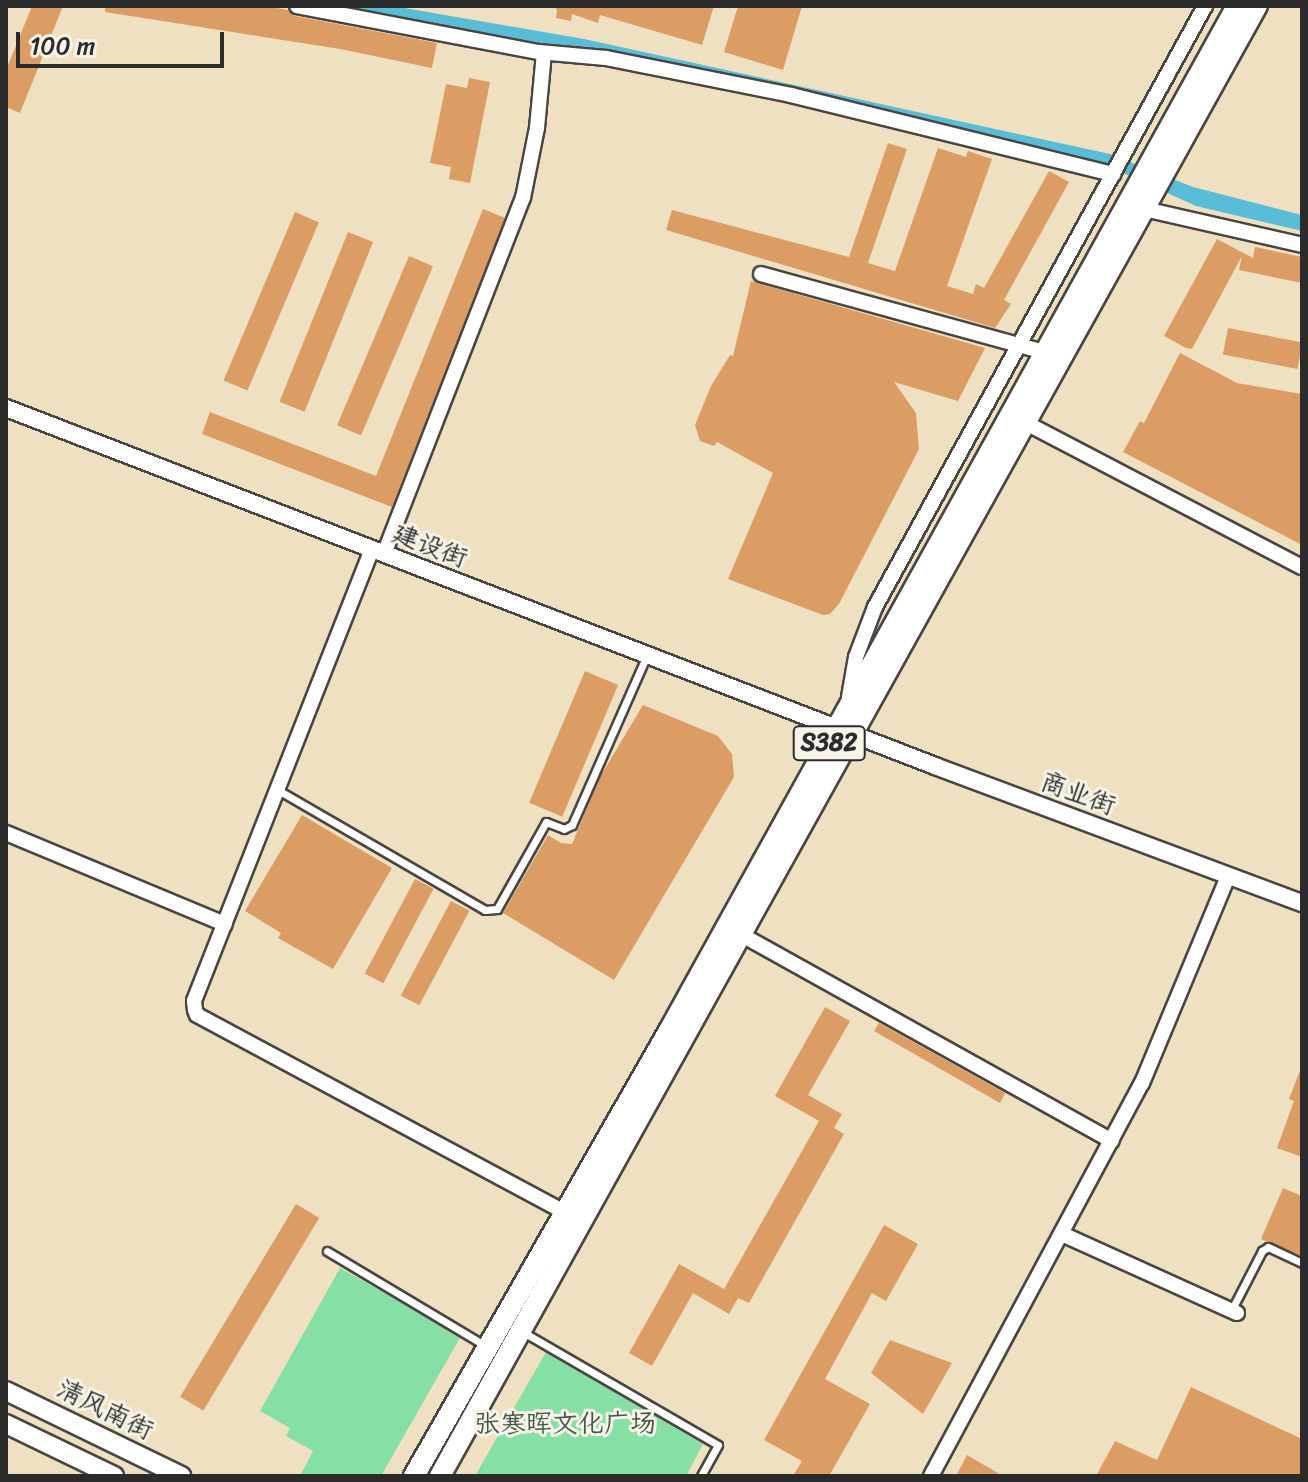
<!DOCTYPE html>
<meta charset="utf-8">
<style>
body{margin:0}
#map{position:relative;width:1308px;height:1482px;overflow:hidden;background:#f0e0c2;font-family:Sriracha,"LXGW WenKai TC",sans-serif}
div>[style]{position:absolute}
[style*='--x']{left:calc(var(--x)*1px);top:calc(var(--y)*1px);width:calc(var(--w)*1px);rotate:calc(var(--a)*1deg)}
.green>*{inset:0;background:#86e0a5}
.water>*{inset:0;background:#5abdd8}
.building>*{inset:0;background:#db9d64;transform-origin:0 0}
.roads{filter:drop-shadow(2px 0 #494642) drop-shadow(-2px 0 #494642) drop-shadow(0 2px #494642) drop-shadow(0 -2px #494642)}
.service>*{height:7px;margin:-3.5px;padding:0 3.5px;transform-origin:3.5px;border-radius:3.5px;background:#fff}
.minor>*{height:14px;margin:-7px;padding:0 7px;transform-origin:7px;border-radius:7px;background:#fff}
.tertiary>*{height:16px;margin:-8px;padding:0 8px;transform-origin:8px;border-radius:8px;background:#fff}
.secondary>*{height:18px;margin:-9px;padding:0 9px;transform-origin:9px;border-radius:9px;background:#fff}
.primary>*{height:20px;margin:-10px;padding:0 10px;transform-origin:10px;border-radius:10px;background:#fff}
span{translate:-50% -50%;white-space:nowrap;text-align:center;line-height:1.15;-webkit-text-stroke:6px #f7f3e8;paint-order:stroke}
.shield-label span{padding:2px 6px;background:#f7f3e8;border:2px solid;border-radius:6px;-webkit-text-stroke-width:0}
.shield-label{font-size:24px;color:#2b2b2b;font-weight:700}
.street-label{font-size:26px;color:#2b2b2b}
.park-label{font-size:26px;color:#42584a}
.frame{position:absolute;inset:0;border:8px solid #2b2b2b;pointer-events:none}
.scale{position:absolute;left:16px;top:32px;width:208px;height:36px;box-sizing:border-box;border:4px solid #2b2b2b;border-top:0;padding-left:10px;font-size:24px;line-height:28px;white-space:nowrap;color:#2b2b2b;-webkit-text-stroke:6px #f7f3e8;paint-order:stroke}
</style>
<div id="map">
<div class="green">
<i style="clip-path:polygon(340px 1268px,461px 1336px,381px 1476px,300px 1476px,313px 1451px,286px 1436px,290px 1428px,260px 1411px)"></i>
<i style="clip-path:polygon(546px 1352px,703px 1444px,686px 1476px,475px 1476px)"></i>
</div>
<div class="water">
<i style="clip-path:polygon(331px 6px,393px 6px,584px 39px,1110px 154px,1193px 187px,1302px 215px,1302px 231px,1196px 206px,1108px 166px,597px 50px,469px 35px)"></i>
</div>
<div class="building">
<i style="clip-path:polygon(32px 6px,63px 6px,20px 113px,6px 107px,6px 70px)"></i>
<i style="clip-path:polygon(105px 6px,264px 6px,288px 10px,295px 16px,437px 43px,432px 68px,340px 49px,105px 12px)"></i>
<i style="clip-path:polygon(554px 6px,714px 6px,702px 45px,600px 15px,598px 23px,572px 14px,571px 21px,556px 18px,557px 10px)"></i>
<i style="clip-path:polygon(738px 6px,802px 6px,783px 70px,724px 52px)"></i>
<i style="clip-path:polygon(469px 78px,490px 82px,470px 183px,449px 179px,451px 167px,430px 163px,446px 84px,467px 88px)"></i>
<i style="clip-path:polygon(888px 143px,907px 149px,868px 263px,895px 271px,938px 148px,966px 157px,968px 151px,992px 159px,947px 286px,973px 294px,976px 284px,984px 288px,1049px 171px,1069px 182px,1004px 300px,1011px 304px,995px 328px,666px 230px,672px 210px,849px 257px)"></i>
<i style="clip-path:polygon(483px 209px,505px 218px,392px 507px,202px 434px,210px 412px,376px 476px)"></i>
<i style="left:295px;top:212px;width:26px;height:183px;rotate:23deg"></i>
<i style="left:348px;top:232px;width:27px;height:183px;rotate:22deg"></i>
<i style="clip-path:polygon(1217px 239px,1253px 258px,1255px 247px,1302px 257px,1302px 283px,1239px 270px,1242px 256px,1192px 349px,1186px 348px,1164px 336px)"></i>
<i style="left:409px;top:256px;width:26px;height:184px;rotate:23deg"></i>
<i style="clip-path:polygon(751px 281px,985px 348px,958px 401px,894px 382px,916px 413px,919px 449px,839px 604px,830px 614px,823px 615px,728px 579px,773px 473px,717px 442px,714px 446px,700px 441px,695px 425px,711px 386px,730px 355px,733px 356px)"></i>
<i style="left:1228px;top:328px;width:76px;height:27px;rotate:11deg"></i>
<i style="clip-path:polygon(1180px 353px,1237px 383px,1302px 394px,1302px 545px,1123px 452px,1140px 421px,1144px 423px)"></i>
<i style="left:585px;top:671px;width:36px;height:143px;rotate:23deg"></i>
<i style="clip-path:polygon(643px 705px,718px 736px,732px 754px,734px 777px,614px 980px,503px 913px,548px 835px,561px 843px,572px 844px,600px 777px)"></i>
<i style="clip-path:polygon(302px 815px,392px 868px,333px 969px,278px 938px,281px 933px,245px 911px)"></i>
<i style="left:415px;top:879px;width:21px;height:107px;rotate:28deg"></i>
<i style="left:451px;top:901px;width:21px;height:107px;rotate:28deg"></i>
<i style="clip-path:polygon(825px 1007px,850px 1021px,808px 1095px,842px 1114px,834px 1128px,844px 1134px,749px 1303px,738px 1298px,729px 1314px,693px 1293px,652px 1366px,629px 1353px,679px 1264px,724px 1289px,819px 1121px,775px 1096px)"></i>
<i style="clip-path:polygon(879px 1023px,1005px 1093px,1000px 1103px,874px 1031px)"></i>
<i style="clip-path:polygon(1301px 1068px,1302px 1068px,1302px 1157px,1277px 1148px,1294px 1101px,1289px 1099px)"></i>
<i style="clip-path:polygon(1283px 1188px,1302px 1196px,1302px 1256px,1261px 1239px)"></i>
<i style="left:296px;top:1204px;width:27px;height:225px;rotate:31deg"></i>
<i style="clip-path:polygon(884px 1225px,918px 1244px,886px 1301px,872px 1293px,825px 1379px,870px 1404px,829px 1476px,793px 1476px,802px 1461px,764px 1440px)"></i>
<i style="clip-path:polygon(890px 1340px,952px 1363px,923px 1414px,871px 1373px)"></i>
<i style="clip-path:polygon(1191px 1387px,1302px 1439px,1302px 1476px,1096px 1476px,1115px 1441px,1157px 1460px)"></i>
<i style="clip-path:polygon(967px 1455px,1003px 1476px,956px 1476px)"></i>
</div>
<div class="roads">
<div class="service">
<i style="--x:278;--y:790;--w:239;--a:30.1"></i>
<i style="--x:485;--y:910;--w:12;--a:-5"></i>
<i style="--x:497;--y:909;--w:100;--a:-60.6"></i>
<i style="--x:546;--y:822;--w:19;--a:21"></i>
<i style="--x:564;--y:829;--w:9;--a:-27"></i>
<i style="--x:572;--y:825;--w:186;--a:-66.2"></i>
<i style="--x:327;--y:1251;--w:185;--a:30.9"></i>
<i style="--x:1231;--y:1311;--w:68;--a:-62.7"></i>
<i style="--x:1262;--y:1251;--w:7;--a:-34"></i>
<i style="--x:1268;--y:1247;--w:38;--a:25"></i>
<i style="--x:523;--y:1332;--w:225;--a:30.1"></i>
<i style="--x:718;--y:1445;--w:35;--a:119"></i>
</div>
<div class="minor">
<i style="--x:297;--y:6;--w:246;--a:10.8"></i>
<i style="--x:539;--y:52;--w:67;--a:5.1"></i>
<i style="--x:606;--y:58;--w:189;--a:11.3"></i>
<i style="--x:791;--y:95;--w:332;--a:13.8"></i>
<i style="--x:1144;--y:209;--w:162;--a:12.8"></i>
<i style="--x:761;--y:274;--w:295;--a:15.4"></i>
<i style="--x:1026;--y:423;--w:311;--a:27.6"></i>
<i style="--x:372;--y:549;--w:486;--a:111.5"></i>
<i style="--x:194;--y:1001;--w:9;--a:84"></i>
<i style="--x:195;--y:1010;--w:5;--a:68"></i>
<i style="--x:197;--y:1015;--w:417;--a:28.2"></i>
<i style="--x:384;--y:554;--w:382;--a:-68.7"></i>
<i style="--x:523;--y:198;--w:71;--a:-78.7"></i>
<i style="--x:537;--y:128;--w:75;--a:-84.7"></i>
<i style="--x:849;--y:697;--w:41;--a:-80.1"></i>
<i style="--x:856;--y:657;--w:53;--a:-69.2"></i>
<i style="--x:875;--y:607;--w:686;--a:-61.23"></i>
<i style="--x:6;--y:833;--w:237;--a:22.6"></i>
<i style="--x:742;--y:935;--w:423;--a:29.1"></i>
<i style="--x:1062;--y:1234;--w:192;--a:24.3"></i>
<i style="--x:931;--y:1476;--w:446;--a:-61.8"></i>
<i style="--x:1142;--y:1083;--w:224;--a:-67.4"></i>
</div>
<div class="tertiary">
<i style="--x:6;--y:408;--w:996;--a:21.07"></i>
<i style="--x:935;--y:766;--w:392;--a:20.5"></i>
</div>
<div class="secondary">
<i style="--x:6;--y:1391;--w:195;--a:25.9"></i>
<i style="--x:6;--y:1424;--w:120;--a:25.7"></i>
</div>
<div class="primary">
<i style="--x:414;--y:1476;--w:515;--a:-60.2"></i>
<i style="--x:670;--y:1029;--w:1170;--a:-61"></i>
<i style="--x:440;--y:1476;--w:1682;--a:-60.94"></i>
</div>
</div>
<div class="shield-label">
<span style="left:829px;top:743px">S382</span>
</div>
<div class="street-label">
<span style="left:430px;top:546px;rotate:21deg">建设街</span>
<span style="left:1078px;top:794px;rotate:20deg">商业街</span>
<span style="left:105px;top:1410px;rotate:26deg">清风南街</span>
</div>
<div class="park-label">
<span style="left:565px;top:1424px">张寒晖文化广场</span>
</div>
<div class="frame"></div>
<div class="scale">100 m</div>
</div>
